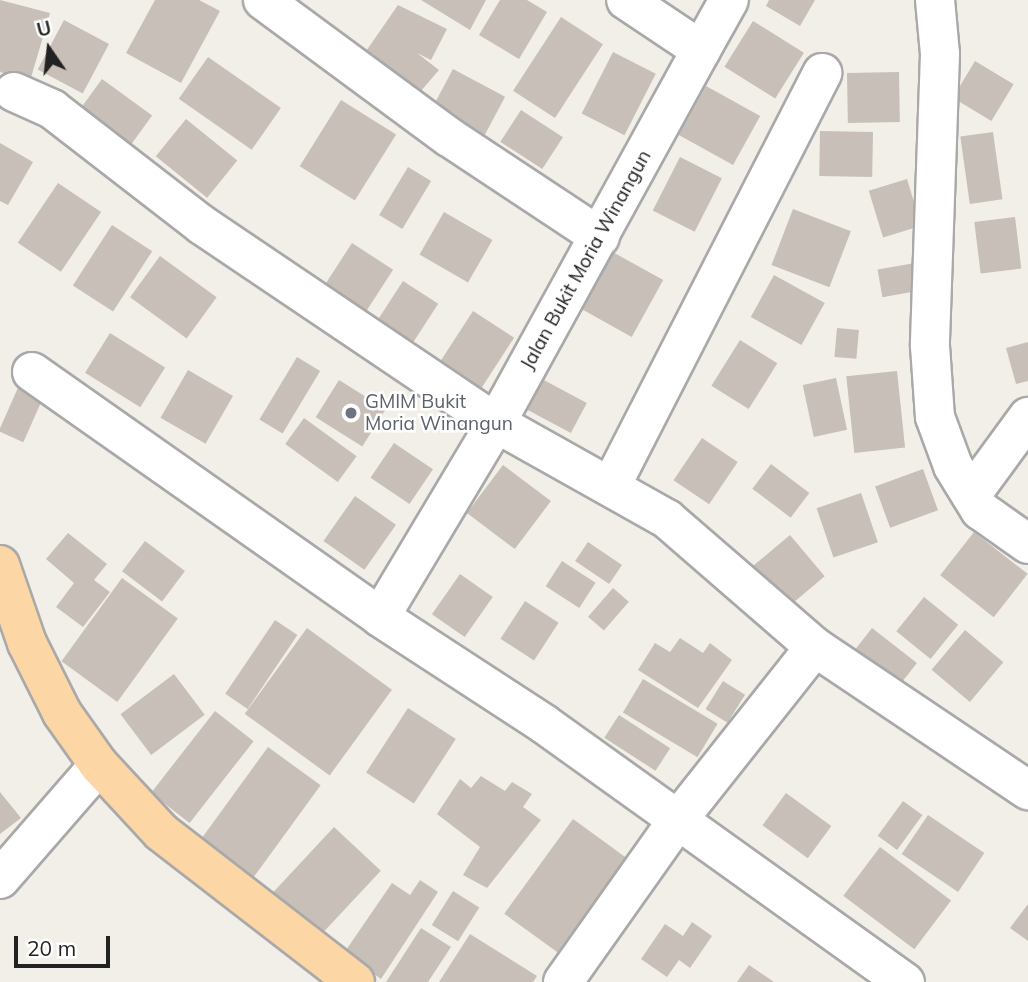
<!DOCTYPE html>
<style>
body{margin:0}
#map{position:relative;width:1028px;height:982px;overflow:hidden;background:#f2efe9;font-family:Mulish,sans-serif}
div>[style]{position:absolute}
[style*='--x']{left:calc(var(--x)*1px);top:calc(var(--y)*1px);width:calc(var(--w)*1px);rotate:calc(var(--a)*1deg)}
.building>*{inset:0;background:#c7bfb8;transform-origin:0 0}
.roads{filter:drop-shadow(2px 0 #a9a9a9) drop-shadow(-2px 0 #a9a9a9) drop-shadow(0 2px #a9a9a9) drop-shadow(0 -2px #a9a9a9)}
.minor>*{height:38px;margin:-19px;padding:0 19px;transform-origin:19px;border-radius:19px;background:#fff}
.major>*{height:38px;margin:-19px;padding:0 19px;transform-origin:19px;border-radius:19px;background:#fcd6a4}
.dots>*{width:19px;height:19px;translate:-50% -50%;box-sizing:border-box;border:4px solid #fff;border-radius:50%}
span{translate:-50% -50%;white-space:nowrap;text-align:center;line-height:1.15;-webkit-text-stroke:5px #fff;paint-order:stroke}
.street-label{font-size:19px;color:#222}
.worship-label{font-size:19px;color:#5b616d}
.left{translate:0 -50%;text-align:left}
.north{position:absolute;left:14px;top:14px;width:70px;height:70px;-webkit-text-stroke:5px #fff;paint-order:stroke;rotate:346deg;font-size:19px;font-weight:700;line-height:28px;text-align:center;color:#222}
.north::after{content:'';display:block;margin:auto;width:24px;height:32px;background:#222;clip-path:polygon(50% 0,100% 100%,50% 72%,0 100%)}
.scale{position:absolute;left:14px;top:936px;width:96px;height:32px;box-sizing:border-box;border:4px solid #222;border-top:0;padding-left:9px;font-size:21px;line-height:24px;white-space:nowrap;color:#222;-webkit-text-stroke:5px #fff;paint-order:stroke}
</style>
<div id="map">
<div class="building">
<i style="clip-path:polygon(0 0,50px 13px,30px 81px,0 72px)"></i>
<i style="clip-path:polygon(155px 0,199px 0,220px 11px,181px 83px,126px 53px)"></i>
<i style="clip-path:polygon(421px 0,486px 0,470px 30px)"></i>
<i style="clip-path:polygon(500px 0,527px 0,547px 12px,519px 59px,479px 35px)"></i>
<i style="clip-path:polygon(769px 0,815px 0,800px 26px,766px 6px)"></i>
<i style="clip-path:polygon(398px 5px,447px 29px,431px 60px,417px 53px,439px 70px,414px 99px,362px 57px)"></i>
<i style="left:561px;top:17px;width:50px;height:88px;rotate:33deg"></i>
<i style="left:64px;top:20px;width:51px;height:56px;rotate:28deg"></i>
<i style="left:753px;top:21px;width:60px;height:54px;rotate:32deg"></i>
<i style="left:613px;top:52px;width:48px;height:69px;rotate:27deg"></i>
<i style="left:208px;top:57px;width:89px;height:51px;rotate:35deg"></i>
<i style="left:975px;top:61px;width:45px;height:43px;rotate:31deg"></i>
<i style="left:453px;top:69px;width:59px;height:57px;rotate:28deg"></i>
<i style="left:899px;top:72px;width:50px;height:52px;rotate:89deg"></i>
<i style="left:102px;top:79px;width:62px;height:38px;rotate:36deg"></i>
<i style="left:706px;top:86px;width:62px;height:56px;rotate:29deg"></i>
<i style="left:341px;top:100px;width:65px;height:78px;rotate:32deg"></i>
<i style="left:521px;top:110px;width:50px;height:38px;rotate:33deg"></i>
<i style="left:186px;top:119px;width:66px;height:48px;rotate:39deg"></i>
<i style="left:820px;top:131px;width:53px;height:45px;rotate:1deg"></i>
<i style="left:993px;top:132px;width:68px;height:33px;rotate:82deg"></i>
<i style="clip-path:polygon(0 143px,33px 162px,8px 205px,0 201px)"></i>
<i style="left:680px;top:157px;width:47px;height:60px;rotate:27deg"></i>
<i style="left:408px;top:167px;width:27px;height:56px;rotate:31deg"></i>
<i style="left:907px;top:179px;width:49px;height:40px;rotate:73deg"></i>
<i style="left:58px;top:183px;width:52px;height:72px;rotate:34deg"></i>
<i style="left:793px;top:209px;width:62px;height:60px;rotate:21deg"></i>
<i style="left:444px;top:212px;width:56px;height:49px;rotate:30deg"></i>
<i style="left:1015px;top:217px;width:52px;height:41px;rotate:83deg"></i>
<i style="left:112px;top:225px;width:48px;height:72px;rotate:33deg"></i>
<i style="left:352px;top:243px;width:49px;height:53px;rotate:33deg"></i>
<i style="left:609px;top:250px;width:62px;height:65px;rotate:29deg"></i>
<i style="left:160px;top:256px;width:70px;height:51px;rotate:36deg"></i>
<i style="left:915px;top:263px;width:28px;height:38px;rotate:80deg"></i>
<i style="left:774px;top:275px;width:58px;height:48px;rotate:29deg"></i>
<i style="left:403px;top:281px;width:42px;height:56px;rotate:33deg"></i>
<i style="left:473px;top:311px;width:49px;height:73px;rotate:33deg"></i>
<i style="left:837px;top:328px;width:22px;height:29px;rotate:5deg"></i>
<i style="left:110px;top:333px;width:65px;height:47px;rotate:32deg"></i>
<i style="left:740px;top:340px;width:44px;height:54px;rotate:32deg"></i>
<i style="clip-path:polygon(1028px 342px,1028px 381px,1016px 384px,1006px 348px)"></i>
<i style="left:297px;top:357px;width:27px;height:73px;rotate:31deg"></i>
<i style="left:188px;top:370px;width:52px;height:55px;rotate:30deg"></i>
<i style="left:897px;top:371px;width:77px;height:51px;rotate:84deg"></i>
<i style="left:540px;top:378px;width:53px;height:34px;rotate:28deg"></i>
<i style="left:836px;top:378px;width:53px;height:34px;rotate:78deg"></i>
<i style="left:339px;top:380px;width:55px;height:44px;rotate:32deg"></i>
<i style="left:21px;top:381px;width:27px;height:55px;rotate:24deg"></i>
<i style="left:304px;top:418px;width:65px;height:32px;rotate:36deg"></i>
<i style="left:702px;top:438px;width:43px;height:51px;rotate:34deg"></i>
<i style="left:394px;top:443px;width:47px;height:42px;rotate:34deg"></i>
<i style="left:771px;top:464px;width:48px;height:31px;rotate:37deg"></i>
<i style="left:503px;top:465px;width:60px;height:60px;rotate:37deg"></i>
<i style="left:923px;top:469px;width:44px;height:51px;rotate:70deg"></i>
<i style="left:861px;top:493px;width:52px;height:47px;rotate:71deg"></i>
<i style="left:355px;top:496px;width:50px;height:55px;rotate:35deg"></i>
<i style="left:974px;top:532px;width:68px;height:55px;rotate:38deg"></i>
<i style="clip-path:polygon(68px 533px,107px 564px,94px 580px,110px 592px,83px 627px,56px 607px,74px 583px,46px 559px)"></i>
<i style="left:790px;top:535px;width:54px;height:48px;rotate:50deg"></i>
<i style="left:145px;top:541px;width:50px;height:38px;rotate:37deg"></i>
<i style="left:588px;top:542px;width:41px;height:23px;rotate:34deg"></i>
<i style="left:562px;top:561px;width:40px;height:30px;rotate:33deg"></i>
<i style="left:460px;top:574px;width:40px;height:49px;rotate:35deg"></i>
<i style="left:122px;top:578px;width:69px;height:103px;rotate:36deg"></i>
<i style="left:613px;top:588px;width:21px;height:38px;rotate:41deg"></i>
<i style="left:924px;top:597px;width:44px;height:44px;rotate:39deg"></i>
<i style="left:525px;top:601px;width:40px;height:45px;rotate:33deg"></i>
<i style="left:275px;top:620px;width:27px;height:89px;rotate:34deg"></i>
<i style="left:307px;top:628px;width:105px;height:106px;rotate:36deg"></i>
<i style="left:872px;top:628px;width:57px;height:33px;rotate:38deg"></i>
<i style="left:965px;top:630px;width:50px;height:52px;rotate:40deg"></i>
<i style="clip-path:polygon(680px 638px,703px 653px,710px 643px,732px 660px,698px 708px,638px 670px,655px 643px,670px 652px)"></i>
<i style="left:174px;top:674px;width:51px;height:67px;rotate:53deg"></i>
<i style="left:643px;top:679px;width:87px;height:39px;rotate:31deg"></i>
<i style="left:723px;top:681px;width:26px;height:33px;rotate:32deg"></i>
<i style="left:408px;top:708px;width:57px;height:77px;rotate:33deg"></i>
<i style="left:215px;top:711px;width:49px;height:104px;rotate:38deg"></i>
<i style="left:619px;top:715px;width:61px;height:27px;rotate:33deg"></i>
<i style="left:268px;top:747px;width:65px;height:122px;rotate:36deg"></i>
<i style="clip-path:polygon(481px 776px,505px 791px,512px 782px,532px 794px,523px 807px,541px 820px,487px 888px,463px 875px,480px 847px,437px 814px,460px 779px,471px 788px)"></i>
<i style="clip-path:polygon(0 792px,21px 818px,0 834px)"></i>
<i style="left:786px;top:793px;width:56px;height:40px;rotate:36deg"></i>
<i style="left:903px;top:801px;width:24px;height:43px;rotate:36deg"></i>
<i style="left:928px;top:815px;width:68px;height:47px;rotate:34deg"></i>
<i style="left:573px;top:819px;width:76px;height:117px;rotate:36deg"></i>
<i style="left:334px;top:827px;width:64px;height:97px;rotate:43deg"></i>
<i style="left:880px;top:847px;width:89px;height:61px;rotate:37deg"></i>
<i style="clip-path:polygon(420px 880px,438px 892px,381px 979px,344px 953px,392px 883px,410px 895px)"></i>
<i style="left:453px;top:891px;width:31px;height:40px;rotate:32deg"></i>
<i style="clip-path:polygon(1028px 904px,1028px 941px,1010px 928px)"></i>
<i style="clip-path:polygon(692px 922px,712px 936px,690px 968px,679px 960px,667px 977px,641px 959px,665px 924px,683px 936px)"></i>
<i style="clip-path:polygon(421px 928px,451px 947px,428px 982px,386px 982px)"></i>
<i style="clip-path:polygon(470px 934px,537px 976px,533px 982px,439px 982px)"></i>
<i style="clip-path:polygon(749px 965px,774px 982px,737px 982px)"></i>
</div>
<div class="roads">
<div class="minor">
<i style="--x:263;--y:0;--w:231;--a:36.4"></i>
<i style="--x:449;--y:137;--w:181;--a:33.5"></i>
<i style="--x:935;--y:0;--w:54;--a:84.7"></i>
<i style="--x:940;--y:54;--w:292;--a:92"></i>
<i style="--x:930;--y:346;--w:71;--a:86"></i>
<i style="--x:935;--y:417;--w:52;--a:69.8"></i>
<i style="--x:953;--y:466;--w:52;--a:58.5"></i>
<i style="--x:980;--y:510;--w:59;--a:35.3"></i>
<i style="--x:701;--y:50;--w:57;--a:-60.8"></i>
<i style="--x:14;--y:92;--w:42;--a:24.1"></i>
<i style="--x:52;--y:109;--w:190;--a:37.7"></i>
<i style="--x:202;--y:225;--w:354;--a:34"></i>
<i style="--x:496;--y:423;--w:196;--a:29.3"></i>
<i style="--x:667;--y:519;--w:196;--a:40.9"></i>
<i style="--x:815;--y:647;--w:257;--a:33.9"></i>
<i style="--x:32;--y:372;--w:426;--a:35.1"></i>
<i style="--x:380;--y:617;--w:196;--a:33.1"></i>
<i style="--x:544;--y:724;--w:444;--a:35.6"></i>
<i style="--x:611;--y:486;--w:464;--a:-62.9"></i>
<i style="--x:971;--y:495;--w:97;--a:-53.8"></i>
<i style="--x:380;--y:617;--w:226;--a:-59.1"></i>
<i style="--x:496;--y:423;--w:426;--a:-61.2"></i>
<i style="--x:701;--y:50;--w:90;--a:-146.3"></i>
<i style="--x:0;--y:879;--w:151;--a:-49"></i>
<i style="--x:563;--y:982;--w:197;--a:-54.7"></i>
<i style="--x:677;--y:821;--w:222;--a:-51.6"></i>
</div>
<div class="major">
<i style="--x:0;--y:565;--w:83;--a:70.9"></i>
<i style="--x:27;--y:643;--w:78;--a:63.4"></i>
<i style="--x:62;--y:713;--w:64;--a:54.6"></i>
<i style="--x:99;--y:765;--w:91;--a:47.2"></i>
<i style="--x:161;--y:832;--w:245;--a:37.7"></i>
</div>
</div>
<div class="dots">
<i style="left:351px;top:413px;background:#6b7280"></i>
</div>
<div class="street-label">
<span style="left:586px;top:260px;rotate:-61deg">Jalan Bukit Moria Winangun</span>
</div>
<div class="worship-label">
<span class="left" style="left:365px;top:413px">GMIM Bukit<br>Moria Winangun</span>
</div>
<div class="north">U</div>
<div class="scale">20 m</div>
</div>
